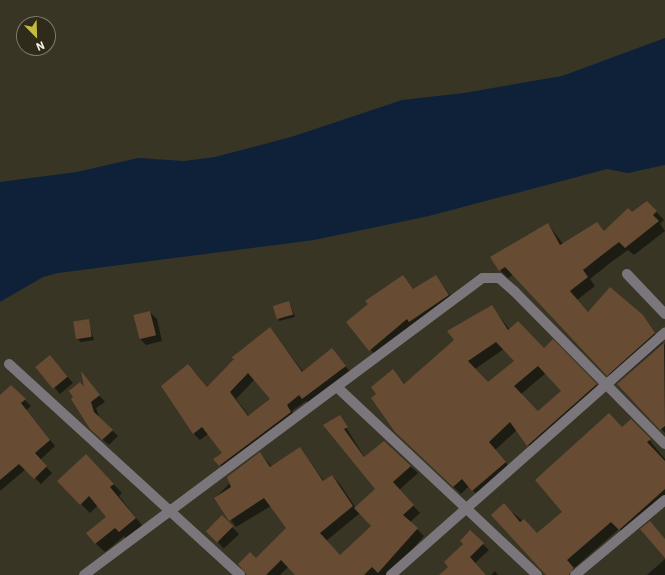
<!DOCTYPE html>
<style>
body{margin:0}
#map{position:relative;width:665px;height:575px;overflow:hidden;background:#383525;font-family:"IBM Plex Sans",sans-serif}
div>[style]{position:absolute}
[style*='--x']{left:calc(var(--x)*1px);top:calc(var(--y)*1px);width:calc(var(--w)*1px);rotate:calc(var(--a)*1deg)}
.water>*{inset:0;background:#0e2139}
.shadow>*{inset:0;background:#0007;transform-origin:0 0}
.building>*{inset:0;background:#674c33;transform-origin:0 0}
.minor>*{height:10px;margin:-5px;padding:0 5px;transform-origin:5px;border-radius:5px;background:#7b767c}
span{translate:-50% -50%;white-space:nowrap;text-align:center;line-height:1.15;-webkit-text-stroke:3px #2e2b1b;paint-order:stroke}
.north{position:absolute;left:16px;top:16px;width:40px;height:40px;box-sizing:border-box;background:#2e2b1b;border:1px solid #7e7b6d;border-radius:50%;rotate:157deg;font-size:11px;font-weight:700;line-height:16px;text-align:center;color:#f5f3e9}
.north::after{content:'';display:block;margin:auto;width:14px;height:18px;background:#c5bc3d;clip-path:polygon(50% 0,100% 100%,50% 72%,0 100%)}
</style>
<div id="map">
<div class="water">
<i style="clip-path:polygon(665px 38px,665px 165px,628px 173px,607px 169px,429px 216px,314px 240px,58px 273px,43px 277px,0 302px,0 182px,77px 172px,138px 158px,184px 161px,215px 157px,291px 137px,402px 100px,464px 93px,562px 76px)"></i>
</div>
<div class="shadow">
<i style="clip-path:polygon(647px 202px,664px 220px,660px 224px,665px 231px,634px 255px,628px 250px,610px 263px,590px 279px,595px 286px,577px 300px,589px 313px,610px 288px,663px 342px,616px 383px,513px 275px,508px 278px,500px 270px,548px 224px,563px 244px,597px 223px,605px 232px)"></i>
<i style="clip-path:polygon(403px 276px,414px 290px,436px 276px,455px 302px,377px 357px,347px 322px)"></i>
<i style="clip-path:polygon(289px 302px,295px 317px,279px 321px,273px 306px)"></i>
<i style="clip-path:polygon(evenodd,492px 307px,510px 330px,544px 349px,553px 341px,604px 392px,535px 453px,517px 430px,495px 450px,512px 470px,480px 498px,469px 486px,461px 494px,403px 439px,378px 394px,393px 371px,405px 384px,455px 340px,449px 332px,492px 307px,504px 349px,515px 361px,488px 383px,475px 369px,504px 349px,492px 307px,546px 373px,562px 391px,539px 412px,521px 394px,546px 373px)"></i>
<i style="clip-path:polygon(150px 312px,157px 319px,162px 341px,146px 345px,139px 338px)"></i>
<i style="clip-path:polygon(88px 320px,94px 340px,81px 342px,77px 339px)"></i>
<i style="clip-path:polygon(evenodd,270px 328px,303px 372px,332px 350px,351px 373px,309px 405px,306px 401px,292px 411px,297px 418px,226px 472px,215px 459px,223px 453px,208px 434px,200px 440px,194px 434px,162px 387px,194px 371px,208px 388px,234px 360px,232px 358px,270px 328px,255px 379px,272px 399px,249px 416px,236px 399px,255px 379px)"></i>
<i style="clip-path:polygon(664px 344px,665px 345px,665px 433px,619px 384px)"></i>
<i style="clip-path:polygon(55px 362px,73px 383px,60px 394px,36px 366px)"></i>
<i style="clip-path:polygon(82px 374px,105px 402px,96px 408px,100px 419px,118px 436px,109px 445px,97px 435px,80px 383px,85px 388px)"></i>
<i style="clip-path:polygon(11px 386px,31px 406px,26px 410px,55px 446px,40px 460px,52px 473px,41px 484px,26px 469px,0 491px,0 402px)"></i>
<i style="clip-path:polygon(evenodd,339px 416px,365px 458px,384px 442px,418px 473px,399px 490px,420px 513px,410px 522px,424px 536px,390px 575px,296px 575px,288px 567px,280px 575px,250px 575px,256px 560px,287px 528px,271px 506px,236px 527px,215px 498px,260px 453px,272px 467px,300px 448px,324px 481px,332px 476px,339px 483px,356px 508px,377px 489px,325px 425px,339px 416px,360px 513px,372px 526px,340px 556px,326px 541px,360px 513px)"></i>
<i style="clip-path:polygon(622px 428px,639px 428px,665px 459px,665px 503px,627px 537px,619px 529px,574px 568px,580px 575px,546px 575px,512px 512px,538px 534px,564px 512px)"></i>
<i style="clip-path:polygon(95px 465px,122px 493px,119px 496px,144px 528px,128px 541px,124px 536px,105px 552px,95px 543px,108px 517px,98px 505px,90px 513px,81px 504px)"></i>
<i style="left:222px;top:516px;width:25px;height:21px;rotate:47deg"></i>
<i style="clip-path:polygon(470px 532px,489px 550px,475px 563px,486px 575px,444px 575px)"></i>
<i style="clip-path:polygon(665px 559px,665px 575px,647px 575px)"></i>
<i style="clip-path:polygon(495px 571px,498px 575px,491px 575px)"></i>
</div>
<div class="building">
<i style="clip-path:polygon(647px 201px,657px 211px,653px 215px,659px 221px,625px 248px,619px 242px,602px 255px,583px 270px,588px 277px,570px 291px,588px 312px,610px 287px,643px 315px,655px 333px,607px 376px,505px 267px,499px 271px,490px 257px,548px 223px,560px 245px,597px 222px,604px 231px,628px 208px,632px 212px)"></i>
<i style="clip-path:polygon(403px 275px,413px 289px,436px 275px,449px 295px,409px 322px,407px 319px,369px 351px,346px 322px,368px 304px,365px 301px)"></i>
<i style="left:289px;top:301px;width:14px;height:17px;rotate:73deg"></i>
<i style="clip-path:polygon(evenodd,492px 305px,508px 330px,518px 321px,544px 348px,553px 339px,597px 384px,527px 446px,510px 422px,489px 442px,506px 462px,472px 491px,462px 479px,453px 487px,395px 432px,371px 398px,376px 394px,371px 387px,393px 369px,404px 384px,454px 340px,447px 331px,492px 305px,496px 342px,514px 361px,488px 382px,468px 361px,496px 342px,492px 305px,538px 366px,561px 391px,538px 411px,514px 386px,538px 366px)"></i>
<i style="left:150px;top:311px;width:25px;height:17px;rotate:76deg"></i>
<i style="left:89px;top:319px;width:18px;height:16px;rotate:81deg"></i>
<i style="clip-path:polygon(evenodd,270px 327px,302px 372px,332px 348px,346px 366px,302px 399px,299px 395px,287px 405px,291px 412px,219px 466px,213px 459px,222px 453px,202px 427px,193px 434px,161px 386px,188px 364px,207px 387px,234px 359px,231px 358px,270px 327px,248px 373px,270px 399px,248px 416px,230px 392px,248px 373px)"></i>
<i style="clip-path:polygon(664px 343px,665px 426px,660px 430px,617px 384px)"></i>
<i style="left:50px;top:355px;width:28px;height:19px;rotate:51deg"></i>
<i style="clip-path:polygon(81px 371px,100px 395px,91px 402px,94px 412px,113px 430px,102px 440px,90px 429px,71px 399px,73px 397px,69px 391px,80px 382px,84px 387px)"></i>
<i style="clip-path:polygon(11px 385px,26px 399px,21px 403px,50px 440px,35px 453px,47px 466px,34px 479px,19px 464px,0 480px,0 395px)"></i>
<i style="clip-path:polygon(609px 413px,622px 427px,631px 419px,651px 439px,647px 442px,665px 461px,665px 489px,619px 530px,611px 522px,567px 560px,574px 568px,569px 575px,546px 575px,491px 515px,504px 503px,520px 522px,524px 519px,537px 533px,562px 512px,535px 480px)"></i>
<i style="clip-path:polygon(340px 415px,348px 427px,344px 429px,364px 457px,384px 441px,411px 466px,393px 482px,414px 505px,403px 515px,418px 528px,378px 573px,372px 567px,364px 575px,295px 575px,281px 560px,266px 575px,247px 575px,238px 564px,250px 552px,256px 558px,286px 528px,264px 498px,229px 521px,214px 498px,231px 487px,227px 477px,260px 452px,270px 467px,300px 447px,323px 481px,332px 475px,353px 506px,320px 533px,340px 555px,371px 526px,354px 508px,375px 489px,323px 425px)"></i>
<i style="clip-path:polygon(86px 454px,114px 484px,110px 487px,136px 518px,119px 532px,115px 528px,95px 544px,86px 533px,106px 517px,89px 496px,80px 505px,57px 481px)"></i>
<i style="left:222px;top:515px;width:16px;height:23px;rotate:45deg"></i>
<i style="clip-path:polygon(650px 521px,665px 539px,665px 558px,640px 529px)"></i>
<i style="clip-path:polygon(470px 530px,484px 543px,470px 557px,486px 575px,439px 575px,448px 567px,444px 562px,463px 544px,460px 541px)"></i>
</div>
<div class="minor">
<i style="--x:627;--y:274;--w:55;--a:46.5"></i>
<i style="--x:9;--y:364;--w:313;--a:42.4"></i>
<i style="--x:338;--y:388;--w:273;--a:43.2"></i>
<i style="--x:84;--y:575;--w:497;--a:-36.7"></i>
<i style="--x:483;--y:278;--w:16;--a:0"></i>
<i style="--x:499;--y:278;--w:20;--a:41"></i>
<i style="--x:514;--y:291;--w:215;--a:45.4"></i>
<i style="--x:391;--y:575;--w:366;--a:-41.5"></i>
<i style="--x:575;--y:575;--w:117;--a:-39.8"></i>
</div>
<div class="north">N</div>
</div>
